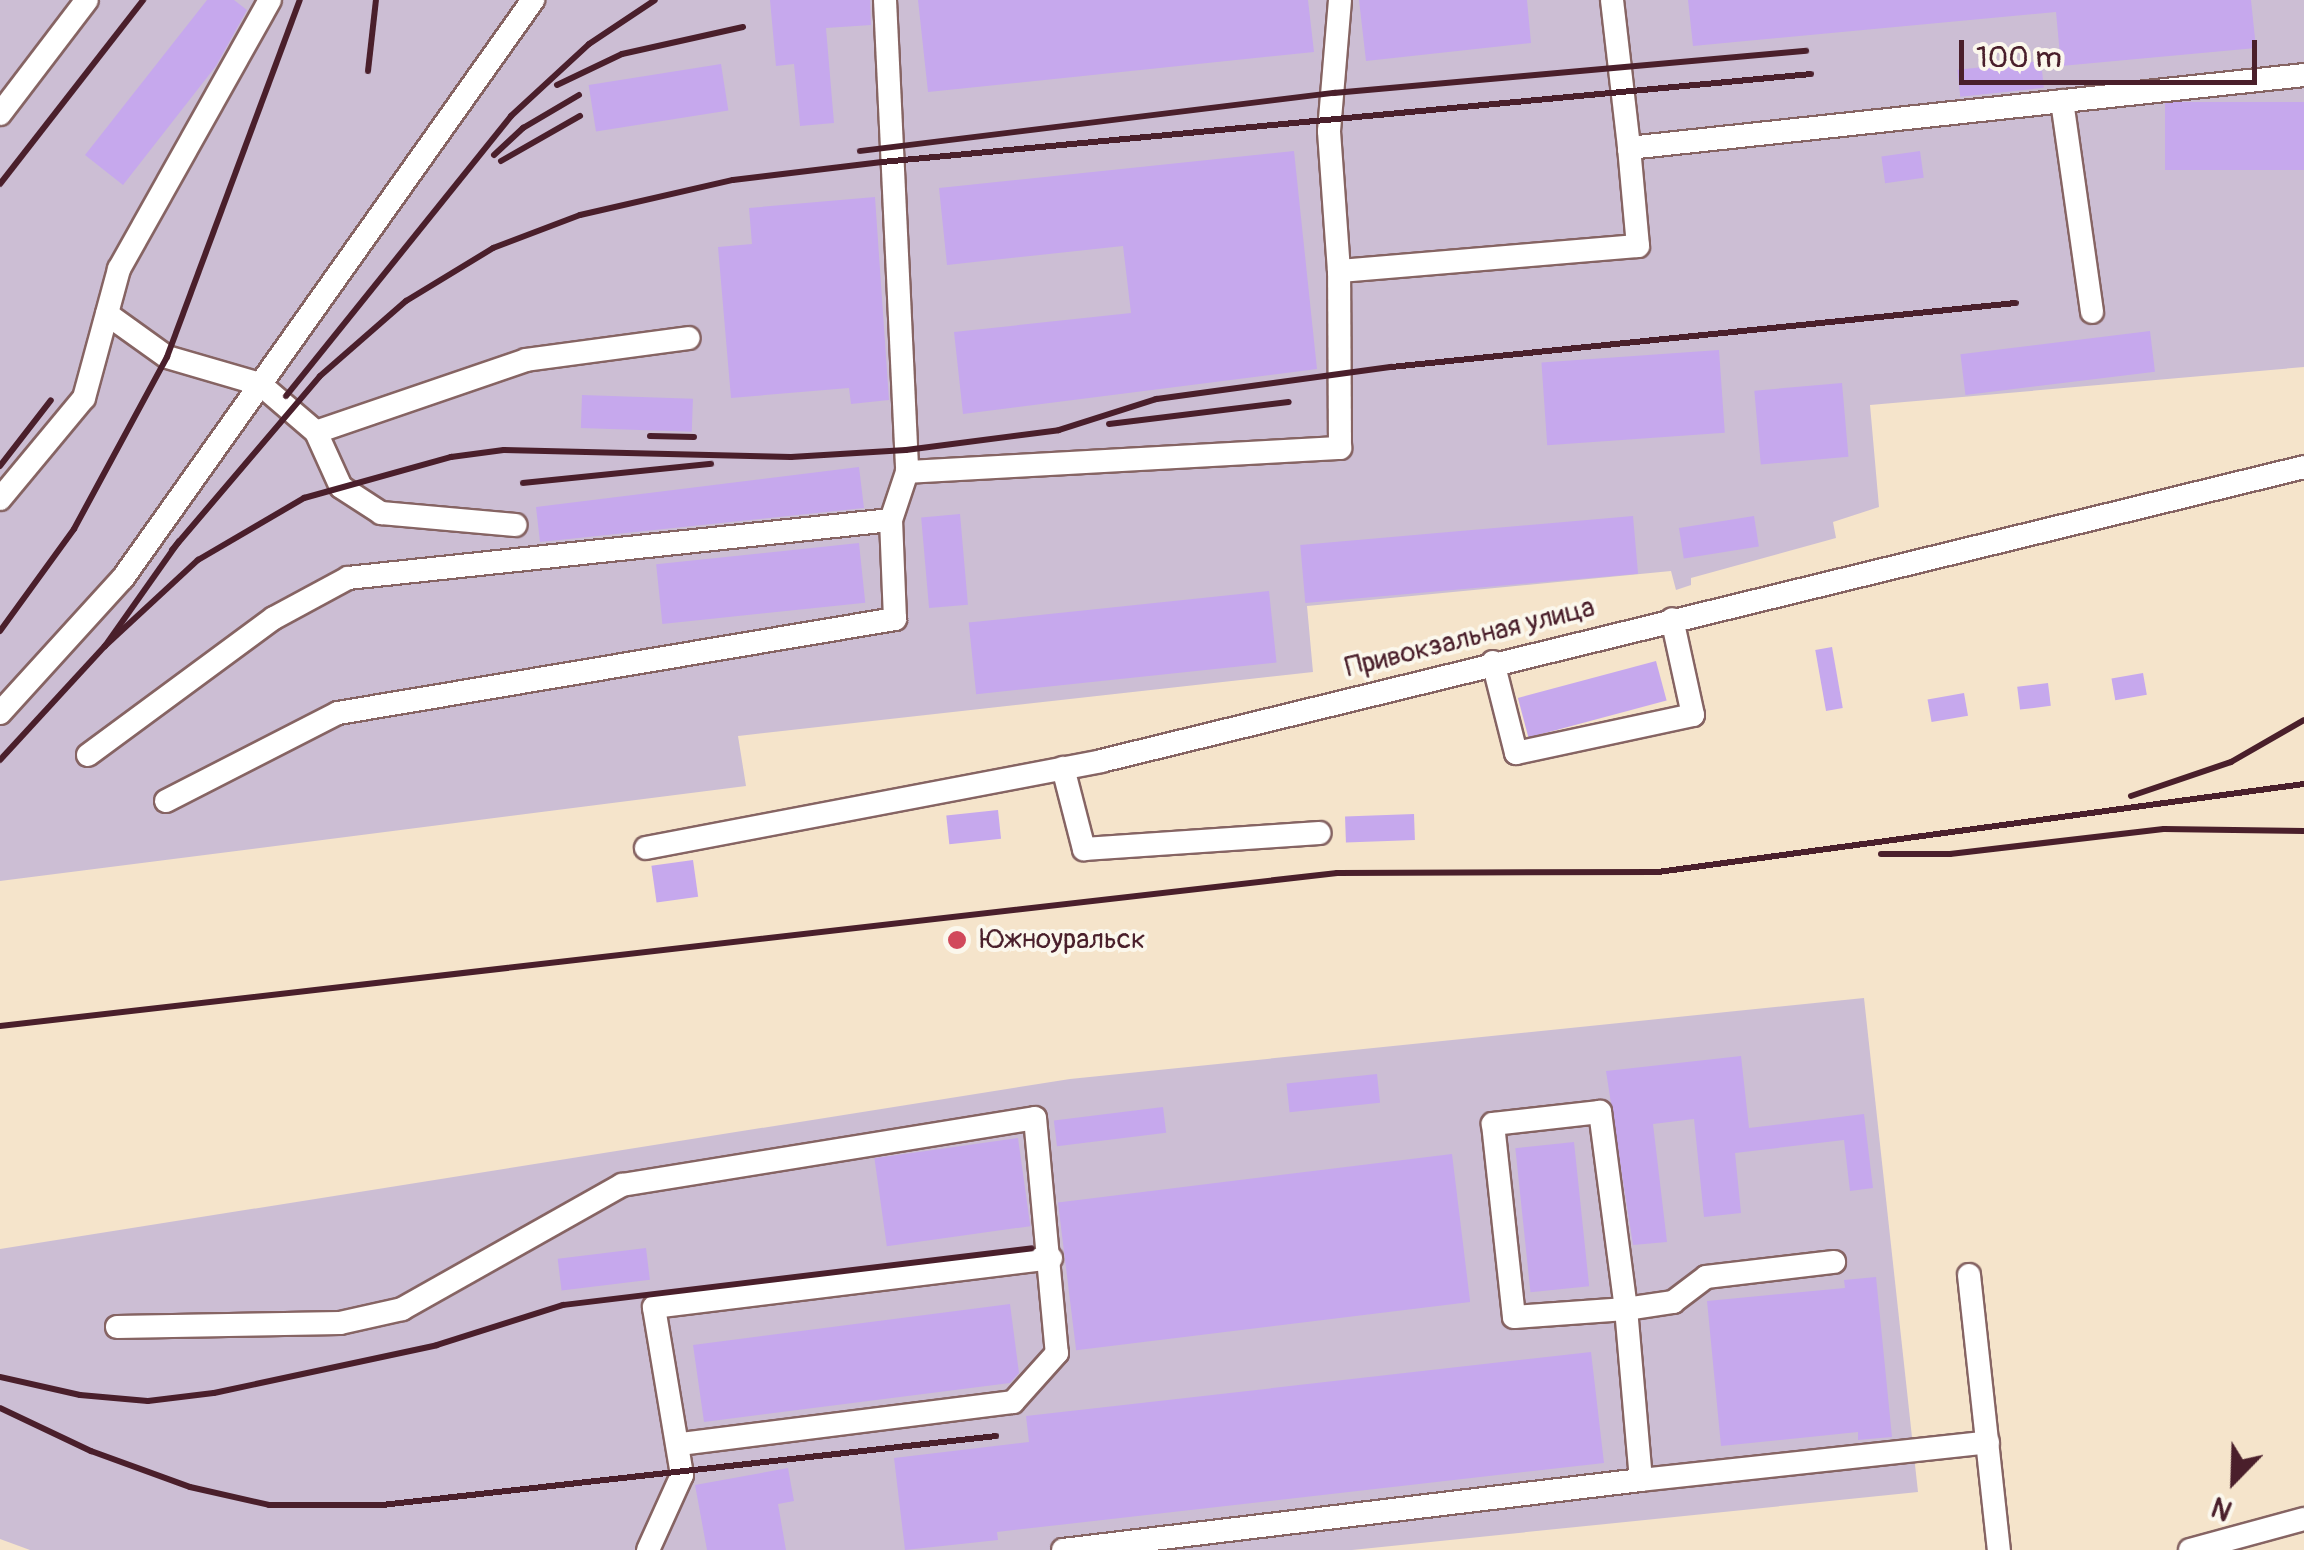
<!DOCTYPE html>
<meta charset="utf-8">
<style>
body{margin:0}
#map{position:relative;width:2304px;height:1550px;overflow:hidden;background:#f5e4cb;font-family:Pangolin,sans-serif}
div>[style]{position:absolute}
[style*='--x']{left:calc(var(--x)*1px);top:calc(var(--y)*1px);width:calc(var(--w)*1px);rotate:calc(var(--a)*1deg)}
.industrial>*{inset:0;background:#ccbed4}
.building>*{inset:0;background:#c6a8ed;transform-origin:0 0}
.roads{filter:drop-shadow(2px 0 #866463) drop-shadow(-2px 0 #866463) drop-shadow(0 2px #866463) drop-shadow(0 -2px #866463)}
.minor>*{height:22px;margin:-11px;padding:0 11px;transform-origin:11px;border-radius:11px;background:#fff}
.rail>*{height:6px;margin:-3px;padding:0 3px;transform-origin:3px;border-radius:3px;background:#4a1f2b}
.dots>*{width:28px;height:28px;translate:-50% -50%;box-sizing:border-box;border:5px solid #fbf7ec;border-radius:50%}
span{translate:-50% -50%;white-space:nowrap;text-align:center;line-height:1.15;-webkit-text-stroke:8px #fbf7ec;paint-order:stroke}
.street-label{font-size:28px;color:#4a1f2b}
.poi-label{font-size:28px;color:#4a1f2b}
.left{translate:0 -50%;text-align:left}
.north{position:absolute;left:2184px;top:1430px;width:100px;height:100px;-webkit-text-stroke:8px #fbf7ec;paint-order:stroke;rotate:203deg;font-size:28px;font-weight:700;line-height:40px;text-align:center;color:#4a1f2b}
.north::after{content:'';display:block;margin:auto;width:35px;height:45px;background:#4a1f2b;clip-path:polygon(50% 0,100% 100%,50% 72%,0 100%)}
.scale{position:absolute;left:1959px;top:40px;width:298px;height:45px;box-sizing:border-box;border:5px solid #4a1f2b;border-top:0;padding-left:12px;font-size:30px;line-height:35px;white-space:nowrap;color:#4a1f2b;-webkit-text-stroke:8px #fbf7ec;paint-order:stroke}
</style>
<div id="map">
<div class="industrial">
<i style="clip-path:polygon(0 0,2304px 0,2304px 367px,1870px 405px,1879px 507px,1833px 522px,1836px 538px,1691px 578px,1691px 585px,1676px 590px,1671px 571px,1307px 606px,1313px 672px,738px 736px,746px 786px,0 881px)"></i>
<i style="clip-path:polygon(1864px 998px,1918px 1492px,1352px 1550px,30px 1550px,0 1539px,0 1249px,1070px 1079px)"></i>
</div>
<div class="building">
<i style="clip-path:polygon(207px 0,234px 0,247px 10px,216px 66px,123px 185px,85px 155px)"></i>
<i style="clip-path:polygon(770px 0,870px 0,871px 25px,826px 28px,834px 123px,800px 126px,794px 64px,776px 66px)"></i>
<i style="clip-path:polygon(918px 0,1308px 0,1314px 52px,928px 92px)"></i>
<i style="clip-path:polygon(1359px 0,1527px 0,1531px 43px,1366px 61px)"></i>
<i style="clip-path:polygon(1688px 0,2251px 0,2256px 48px,2061px 66px,2056px 12px,1693px 46px)"></i>
<i style="left:2041px;top:61px;width:27px;height:84px;rotate:84deg"></i>
<i style="left:721px;top:64px;width:47px;height:134px;rotate:81deg"></i>
<i style="left:2304px;top:102px;width:68px;height:139px;rotate:90deg"></i>
<i style="clip-path:polygon(1294px 151px,1317px 369px,963px 414px,954px 332px,1131px 313px,1123px 246px,947px 265px,939px 188px)"></i>
<i style="left:1920px;top:151px;width:27px;height:39px;rotate:82deg"></i>
<i style="clip-path:polygon(875px 197px,889px 400px,851px 404px,849px 388px,731px 398px,718px 247px,752px 244px,749px 208px)"></i>
<i style="left:2150px;top:331px;width:41px;height:191px;rotate:83deg"></i>
<i style="left:1719px;top:350px;width:83px;height:178px;rotate:86deg"></i>
<i style="left:1842px;top:383px;width:74px;height:88px;rotate:85deg"></i>
<i style="left:582px;top:395px;width:111px;height:33px;rotate:2deg"></i>
<i style="clip-path:polygon(859px 467px,864px 508px,540px 542px,536px 507px)"></i>
<i style="left:960px;top:514px;width:91px;height:39px;rotate:85deg"></i>
<i style="left:1633px;top:516px;width:58px;height:334px;rotate:85deg"></i>
<i style="left:1754px;top:516px;width:31px;height:76px;rotate:81deg"></i>
<i style="left:859px;top:543px;width:60px;height:204px;rotate:84deg"></i>
<i style="left:1269px;top:591px;width:72px;height:302px;rotate:84deg"></i>
<i style="left:1832px;top:647px;width:62px;height:17px;rotate:80deg"></i>
<i style="left:1656px;top:661px;width:41px;height:143px;rotate:75deg"></i>
<i style="left:2143px;top:673px;width:22px;height:32px;rotate:80deg"></i>
<i style="left:2048px;top:683px;width:23px;height:31px;rotate:83deg"></i>
<i style="left:1964px;top:693px;width:23px;height:37px;rotate:80deg"></i>
<i style="left:998px;top:810px;width:29px;height:52px;rotate:84deg"></i>
<i style="left:1414px;top:814px;width:26px;height:69px;rotate:88deg"></i>
<i style="left:693px;top:860px;width:37px;height:42px;rotate:82deg"></i>
<i style="clip-path:polygon(1741px 1056px,1749px 1128px,1864px 1114px,1873px 1188px,1850px 1191px,1844px 1140px,1735px 1153px,1741px 1213px,1704px 1217px,1694px 1119px,1653px 1124px,1667px 1242px,1633px 1245px,1606px 1071px)"></i>
<i style="left:1377px;top:1074px;width:29px;height:91px;rotate:84deg"></i>
<i style="left:1163px;top:1107px;width:26px;height:110px;rotate:83deg"></i>
<i style="left:1018px;top:1138px;width:89px;height:145px;rotate:82deg"></i>
<i style="left:1574px;top:1142px;width:145px;height:59px;rotate:84deg"></i>
<i style="left:1452px;top:1154px;width:149px;height:397px;rotate:83deg"></i>
<i style="left:646px;top:1248px;width:32px;height:89px;rotate:83deg"></i>
<i style="clip-path:polygon(1876px 1277px,1892px 1437px,1858px 1440px,1858px 1432px,1721px 1446px,1707px 1301px,1845px 1288px,1844px 1280px)"></i>
<i style="clip-path:polygon(1010px 1304px,1019px 1373px,1010px 1383px,704px 1422px,693px 1345px)"></i>
<i style="clip-path:polygon(1591px 1352px,1604px 1463px,997px 1532px,998px 1540px,905px 1550px,894px 1458px,1029px 1442px,1026px 1416px)"></i>
<i style="clip-path:polygon(788px 1468px,794px 1501px,778px 1504px,786px 1550px,707px 1550px,695px 1485px)"></i>
</div>
<div class="roads">
<div class="minor">
<i style="--x:885;--y:0;--w:473;--a:87.3"></i>
<i style="--x:1612;--y:0;--w:149;--a:83.4"></i>
<i style="--x:2062;--y:101;--w:213;--a:81.9"></i>
<i style="--x:0;--y:114;--w:143;--a:-52.7"></i>
<i style="--x:1339;--y:271;--w:140;--a:-94.1"></i>
<i style="--x:1329;--y:131;--w:131;--a:-85.2"></i>
<i style="--x:107;--y:314;--w:74;--a:35.6"></i>
<i style="--x:167;--y:357;--w:97;--a:16.2"></i>
<i style="--x:260;--y:384;--w:74;--a:40.6"></i>
<i style="--x:316;--y:432;--w:60;--a:65.6"></i>
<i style="--x:341;--y:487;--w:48;--a:33"></i>
<i style="--x:381;--y:513;--w:135;--a:5.1"></i>
<i style="--x:316;--y:432;--w:222;--a:-18.9"></i>
<i style="--x:526;--y:360;--w:164;--a:-7.7"></i>
<i style="--x:0;--y:499;--w:131;--a:-50.3"></i>
<i style="--x:84;--y:398;--w:134;--a:-74.8"></i>
<i style="--x:119;--y:269;--w:308;--a:-60.7"></i>
<i style="--x:1493;--y:662;--w:94;--a:75.8"></i>
<i style="--x:1516;--y:753;--w:181;--a:-12.1"></i>
<i style="--x:1693;--y:715;--w:98;--a:-102.3"></i>
<i style="--x:0;--y:713;--w:183;--a:-47.7"></i>
<i style="--x:123;--y:578;--w:709;--a:-54.65"></i>
<i style="--x:88;--y:755;--w:231;--a:-36.4"></i>
<i style="--x:274;--y:618;--w:84;--a:-28.4"></i>
<i style="--x:348;--y:578;--w:546;--a:-6.1"></i>
<i style="--x:1063;--y:768;--w:84;--a:75.5"></i>
<i style="--x:1084;--y:849;--w:236;--a:-3.9"></i>
<i style="--x:166;--y:801;--w:193;--a:-27.1"></i>
<i style="--x:338;--y:713;--w:565;--a:-9.58"></i>
<i style="--x:895;--y:619;--w:99;--a:-92.3"></i>
<i style="--x:891;--y:520;--w:51;--a:-71.6"></i>
<i style="--x:907;--y:472;--w:434;--a:-3.2"></i>
<i style="--x:1340;--y:448;--w:177;--a:-90.3"></i>
<i style="--x:1339;--y:271;--w:300;--a:-4.8"></i>
<i style="--x:1638;--y:246;--w:98;--a:-95.2"></i>
<i style="--x:1629;--y:148;--w:679;--a:-6.17"></i>
<i style="--x:646;--y:848;--w:463;--a:-10.8"></i>
<i style="--x:1101;--y:761;--w:1238;--a:-13.73"></i>
<i style="--x:1969;--y:1275;--w:277;--a:83.8"></i>
<i style="--x:117;--y:1327;--w:223;--a:-1"></i>
<i style="--x:340;--y:1323;--w:64;--a:-12.7"></i>
<i style="--x:402;--y:1309;--w:253;--a:-29.4"></i>
<i style="--x:622;--y:1185;--w:418;--a:-9.2"></i>
<i style="--x:1035;--y:1118;--w:236;--a:84.7"></i>
<i style="--x:1057;--y:1353;--w:66;--a:131.9"></i>
<i style="--x:1013;--y:1402;--w:337;--a:172.8"></i>
<i style="--x:1641;--y:1480;--w:349;--a:-6.2"></i>
<i style="--x:648;--y:1550;--w:82;--a:-65.6"></i>
<i style="--x:682;--y:1475;--w:170;--a:-99.5"></i>
<i style="--x:654;--y:1307;--w:400;--a:-7"></i>
<i style="--x:1063;--y:1550;--w:582;--a:-6.91"></i>
<i style="--x:1641;--y:1480;--w:172;--a:-95"></i>
<i style="--x:1626;--y:1309;--w:199;--a:-97.5"></i>
<i style="--x:1600;--y:1112;--w:108;--a:173.6"></i>
<i style="--x:1493;--y:1124;--w:194;--a:83.8"></i>
<i style="--x:1514;--y:1317;--w:112;--a:-4.1"></i>
<i style="--x:1626;--y:1309;--w:48;--a:-8.5"></i>
<i style="--x:1673;--y:1302;--w:41;--a:-37.1"></i>
<i style="--x:1706;--y:1277;--w:129;--a:-6.7"></i>
<i style="--x:2190;--y:1550;--w:118;--a:-15.2"></i>
</div>
</div>
<div class="rail">
<i style="--x:368;--y:71;--w:71;--a:-83.6"></i>
<i style="--x:557;--y:85;--w:72;--a:-25.5"></i>
<i style="--x:622;--y:54;--w:124;--a:-12.6"></i>
<i style="--x:860;--y:151;--w:478;--a:-7"></i>
<i style="--x:1334;--y:93;--w:474;--a:-5.1"></i>
<i style="--x:494;--y:155;--w:40;--a:-43"></i>
<i style="--x:523;--y:128;--w:65;--a:-30.5"></i>
<i style="--x:501;--y:161;--w:91;--a:-29.7"></i>
<i style="--x:0;--y:184;--w:233;--a:-52.1"></i>
<i style="--x:286;--y:396;--w:359;--a:-51.2"></i>
<i style="--x:511;--y:116;--w:106;--a:-42.7"></i>
<i style="--x:589;--y:44;--w:79;--a:-33.7"></i>
<i style="--x:1109;--y:424;--w:181;--a:-7"></i>
<i style="--x:650;--y:436;--w:44;--a:1.3"></i>
<i style="--x:0;--y:466;--w:83;--a:-52.3"></i>
<i style="--x:523;--y:483;--w:189;--a:-5.8"></i>
<i style="--x:172;--y:550;--w:228;--a:-49.6"></i>
<i style="--x:320;--y:376;--w:114;--a:-41.1"></i>
<i style="--x:406;--y:301;--w:102;--a:-31.3"></i>
<i style="--x:493;--y:248;--w:93;--a:-20.8"></i>
<i style="--x:580;--y:215;--w:157;--a:-12.9"></i>
<i style="--x:733;--y:180;--w:150;--a:-6.9"></i>
<i style="--x:882;--y:162;--w:933;--a:-5.41"></i>
<i style="--x:0;--y:631;--w:126;--a:-54"></i>
<i style="--x:74;--y:529;--w:196;--a:-61.6"></i>
<i style="--x:167;--y:357;--w:381;--a:-69.6"></i>
<i style="--x:105;--y:646;--w:127;--a:-42.8"></i>
<i style="--x:198;--y:560;--w:123;--a:-30.3"></i>
<i style="--x:304;--y:498;--w:153;--a:-15.6"></i>
<i style="--x:451;--y:457;--w:53;--a:-7.5"></i>
<i style="--x:504;--y:450;--w:287;--a:1.4"></i>
<i style="--x:791;--y:457;--w:115;--a:-3.5"></i>
<i style="--x:906;--y:450;--w:154;--a:-7.4"></i>
<i style="--x:1059;--y:430;--w:102;--a:-17.7"></i>
<i style="--x:1156;--y:399;--w:237;--a:-7.8"></i>
<i style="--x:1391;--y:367;--w:628;--a:-5.85"></i>
<i style="--x:0;--y:760;--w:155;--a:-47.4"></i>
<i style="--x:105;--y:646;--w:128;--a:-54.8"></i>
<i style="--x:2131;--y:796;--w:106;--a:-18.8"></i>
<i style="--x:2231;--y:762;--w:84;--a:-29.9"></i>
<i style="--x:1881;--y:854;--w:69;--a:0"></i>
<i style="--x:1950;--y:854;--w:215;--a:-6.7"></i>
<i style="--x:2164;--y:829;--w:140;--a:0.8"></i>
<i style="--x:0;--y:1026;--w:1346;--a:-6.53"></i>
<i style="--x:1337;--y:873;--w:321;--a:-0.2"></i>
<i style="--x:1658;--y:872;--w:652;--a:-7.76"></i>
<i style="--x:0;--y:1377;--w:82;--a:12.7"></i>
<i style="--x:80;--y:1395;--w:68;--a:5"></i>
<i style="--x:148;--y:1401;--w:66;--a:-6.9"></i>
<i style="--x:214;--y:1393;--w:228;--a:-12.1"></i>
<i style="--x:437;--y:1345;--w:132;--a:-17.6"></i>
<i style="--x:563;--y:1305;--w:472;--a:-6.9"></i>
<i style="--x:0;--y:1408;--w:101;--a:25.3"></i>
<i style="--x:91;--y:1451;--w:105;--a:20"></i>
<i style="--x:190;--y:1487;--w:81;--a:12.8"></i>
<i style="--x:269;--y:1505;--w:113;--a:0"></i>
<i style="--x:382;--y:1505;--w:618;--a:-6.41"></i>
</div>
<div class="dots">
<i style="left:957px;top:940px;background:#d1495b"></i>
</div>
<div class="street-label">
<span style="left:1470px;top:638px;rotate:-14deg">Привокзальная улица</span>
</div>
<div class="poi-label">
<span class="left" style="left:980px;top:940px">Южноуральск</span>
</div>
<div class="north">N</div>
<div class="scale">100 m</div>
</div>
